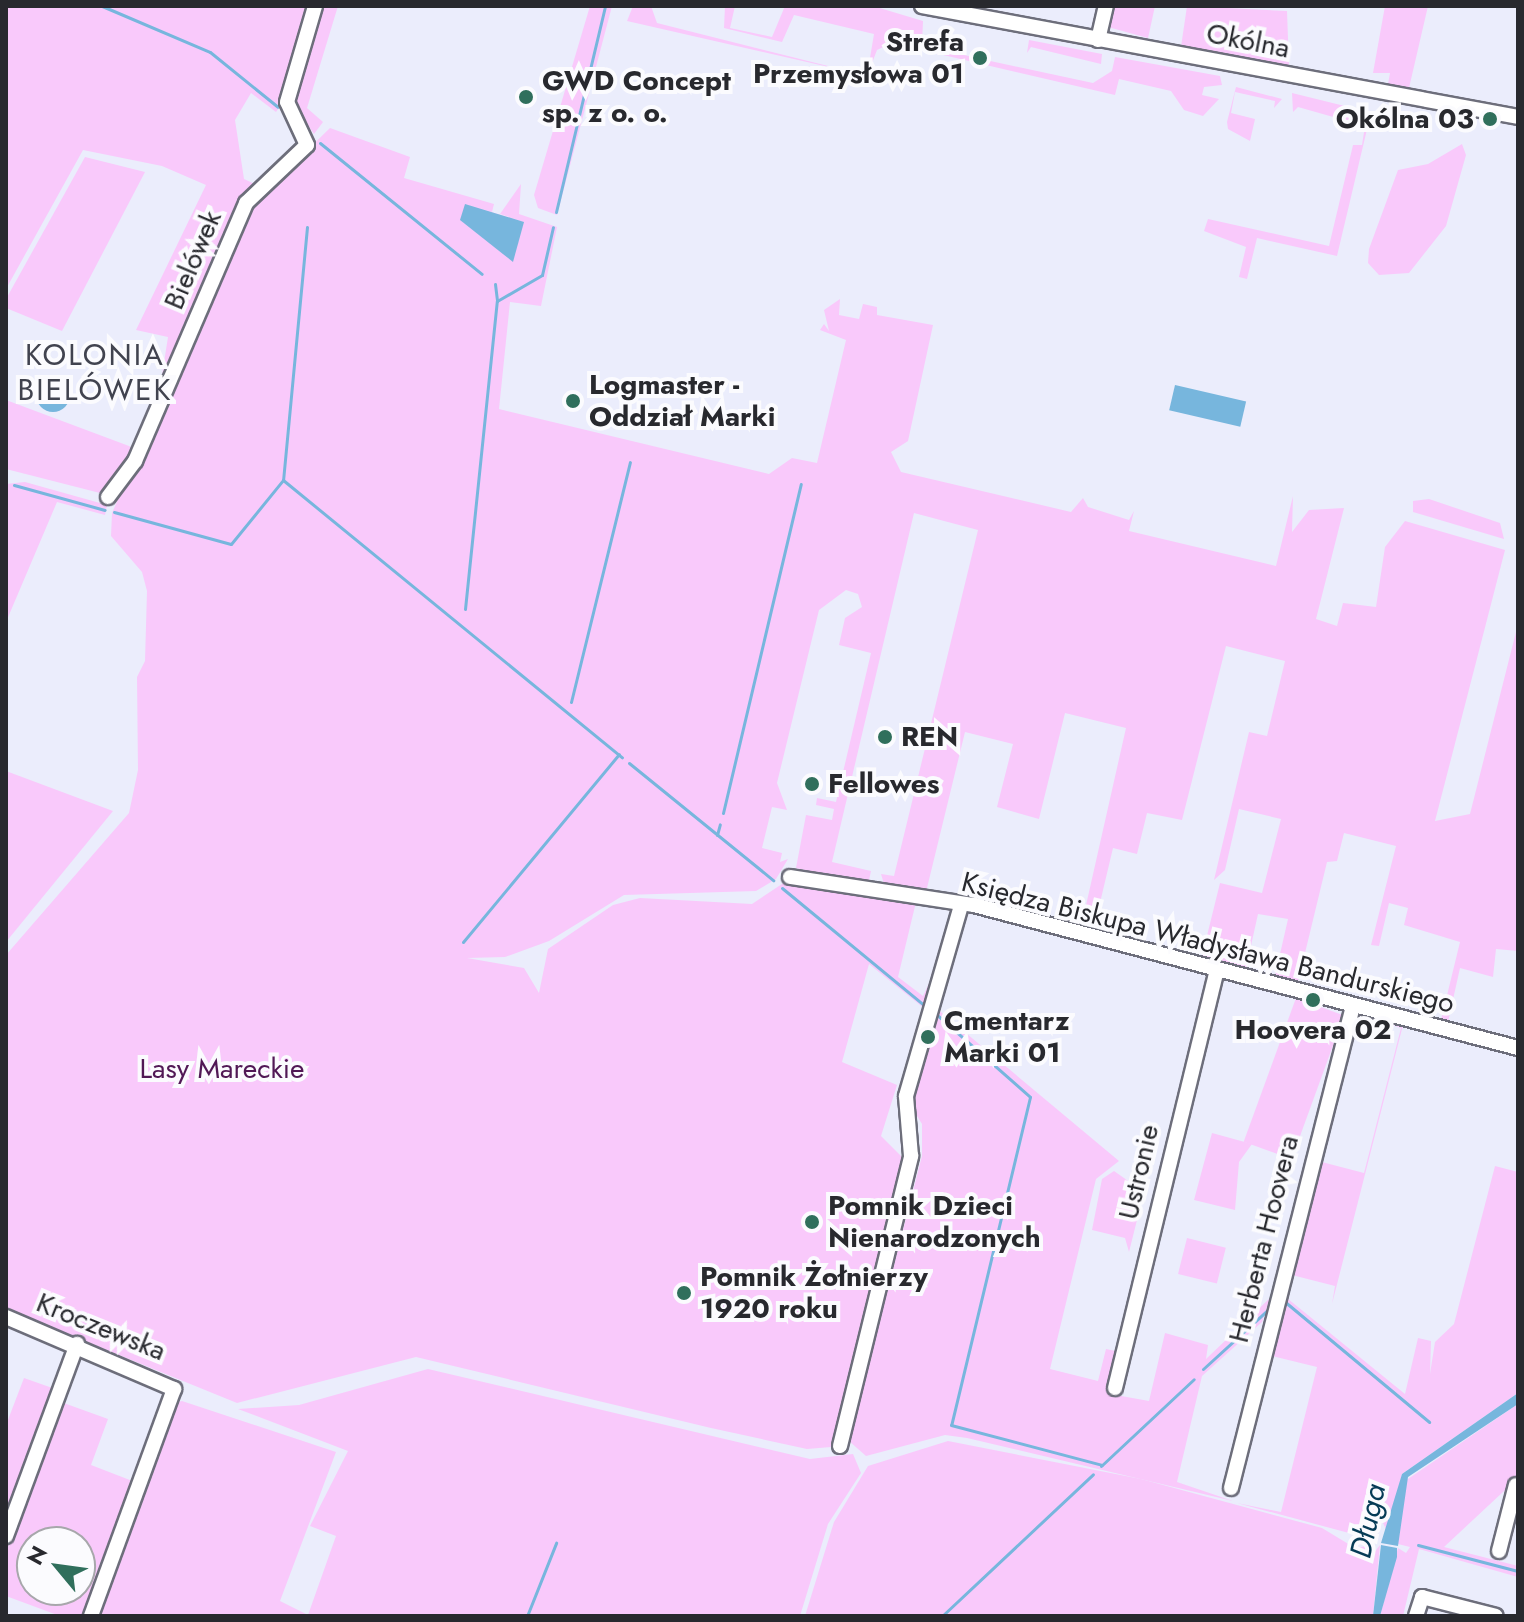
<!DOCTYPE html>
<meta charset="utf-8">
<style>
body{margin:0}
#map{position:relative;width:1524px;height:1622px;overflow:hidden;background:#ebedfc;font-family:Jost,sans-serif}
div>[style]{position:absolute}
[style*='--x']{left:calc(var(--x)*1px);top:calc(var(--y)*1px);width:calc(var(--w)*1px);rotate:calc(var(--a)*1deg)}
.green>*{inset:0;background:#f9c9fb;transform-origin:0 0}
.water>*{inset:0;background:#77b6dd;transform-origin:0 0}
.round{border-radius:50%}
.stream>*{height:3px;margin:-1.5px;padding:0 1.5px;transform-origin:1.5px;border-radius:1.5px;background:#77b6dd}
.roads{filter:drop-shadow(2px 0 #6d6e7b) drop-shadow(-2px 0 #6d6e7b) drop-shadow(0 2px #6d6e7b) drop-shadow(0 -2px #6d6e7b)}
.minor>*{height:14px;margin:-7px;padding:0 7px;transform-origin:7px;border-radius:7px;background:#fff}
.dots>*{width:22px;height:22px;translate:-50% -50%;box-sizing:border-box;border:4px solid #fbfbfe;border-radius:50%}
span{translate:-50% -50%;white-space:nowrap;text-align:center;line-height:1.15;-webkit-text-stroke:8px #fbfbfe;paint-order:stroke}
.street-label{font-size:28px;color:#28292e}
.poi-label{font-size:28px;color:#28292e;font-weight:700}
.right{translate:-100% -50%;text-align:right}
.left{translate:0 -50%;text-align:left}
.park-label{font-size:28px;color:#511855}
.neighbourhood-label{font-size:30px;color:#41434f;letter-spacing:2px}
.water-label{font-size:30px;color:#053b56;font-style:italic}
.frame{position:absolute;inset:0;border:8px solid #28292e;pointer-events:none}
.north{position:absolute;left:16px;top:1526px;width:80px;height:80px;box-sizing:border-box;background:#fbfbfe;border:2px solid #a7a7ab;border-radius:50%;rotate:299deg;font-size:22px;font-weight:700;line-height:32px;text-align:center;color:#28292e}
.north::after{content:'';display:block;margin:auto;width:28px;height:36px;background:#306f5c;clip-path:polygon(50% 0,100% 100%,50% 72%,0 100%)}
</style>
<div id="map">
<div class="green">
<i style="clip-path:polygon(6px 6px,308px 6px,281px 105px,276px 112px,251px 93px,235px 120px,244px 179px,257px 185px,162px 375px,168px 337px,136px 330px,206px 185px,162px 166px,83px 150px,6px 289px)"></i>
<i style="clip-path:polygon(320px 6px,338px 6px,307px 108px,323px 122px,314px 134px,293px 104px)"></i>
<i style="clip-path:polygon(590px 6px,612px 6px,557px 215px,538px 208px,534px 195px)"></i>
<i style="clip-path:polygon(633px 6px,651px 6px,657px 23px,864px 75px,627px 21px)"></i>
<i style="clip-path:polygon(725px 6px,735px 6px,730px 28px,772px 37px,785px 6px,873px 6px,923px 21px,922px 45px,981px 59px,1093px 83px,1112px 71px,1115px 57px,1220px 76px,1222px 85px,1204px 87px,1202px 95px,1219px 99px,1203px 116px,1184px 110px,1171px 91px,1119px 79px,1115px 95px,892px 43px,877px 50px,867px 76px,874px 34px,794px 15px,782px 42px,724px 28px)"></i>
<i style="clip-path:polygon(1113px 6px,1155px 6px,1148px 38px,1108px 27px)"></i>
<i style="clip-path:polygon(1187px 6px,1287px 11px,1289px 66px,1181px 47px)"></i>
<i style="clip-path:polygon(1385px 6px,1428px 6px,1409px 88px,1388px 84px,1390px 73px,1373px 73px)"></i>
<i style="clip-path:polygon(1029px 40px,1102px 54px,1101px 64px,1031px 47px,1027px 53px)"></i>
<i style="clip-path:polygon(1236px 87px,1282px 99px,1274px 108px,1275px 101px,1235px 92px,1231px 113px,1255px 119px,1250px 141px,1228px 129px,1227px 122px)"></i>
<i style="clip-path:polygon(1292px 93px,1369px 112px,1368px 125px,1337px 256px,1257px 238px,1247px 279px,1239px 277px,1246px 247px,1204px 231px,1208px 219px,1329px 246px,1353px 145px,1362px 145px,1365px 126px,1298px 107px,1293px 112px)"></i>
<i style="clip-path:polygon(330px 128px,410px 157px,404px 178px,494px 204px,492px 212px,465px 204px,524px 222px,500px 214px,521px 184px,519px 214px,557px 227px,541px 306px,510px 302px,499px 409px,769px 474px,792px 458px,817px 463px,846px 340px,820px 330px,824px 324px,829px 331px,824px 310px,840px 299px,839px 315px,859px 319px,863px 304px,877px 307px,877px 315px,933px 325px,908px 441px,891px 452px,901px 472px,1071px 512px,1083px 498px,1088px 507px,1129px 520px,1134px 511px,1129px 531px,1276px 566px,1293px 496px,1292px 532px,1309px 510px,1344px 508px,1316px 619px,1337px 626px,1343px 603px,1376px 607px,1385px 547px,1405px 521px,1505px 550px,1435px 821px,1470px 814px,1518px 624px,1518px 951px,1496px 949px,1493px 977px,1460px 968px,1448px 1022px,1441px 1020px,1460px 942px,1404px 925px,1408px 908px,1389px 903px,1379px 946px,1371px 945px,1396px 846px,1344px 833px,1337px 861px,1327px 862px,1298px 982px,1275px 976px,1288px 919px,1258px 914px,1246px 968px,1202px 956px,1220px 883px,1262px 893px,1281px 819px,1239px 809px,1225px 870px,1214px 880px,1249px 732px,1267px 736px,1285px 661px,1226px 646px,1182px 820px,1147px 813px,1137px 854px,1113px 848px,1094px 928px,1082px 923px,1126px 728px,1065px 713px,1039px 819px,997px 807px,1013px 744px,965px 732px,927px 888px,920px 893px,884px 884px,881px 874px,894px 876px,978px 530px,914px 513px,832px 862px,871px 871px,868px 885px,796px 868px,806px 815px,832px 820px,834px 809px,816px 805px,817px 798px,836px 802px,871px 653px,839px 645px,845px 618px,862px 607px,858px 594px,846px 590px,819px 610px,777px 783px,787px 810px,772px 807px,762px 848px,782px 853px,780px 862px,788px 859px,776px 879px,756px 891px,624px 895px,549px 941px,505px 957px,467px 958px,524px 968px,539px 993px,548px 949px,613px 905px,640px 898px,752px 904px,785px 882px,916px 902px,898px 977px,923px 996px,932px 977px,925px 1009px,869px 964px,842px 1062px,897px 1085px,881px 1136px,904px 1159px,831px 1447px,807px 1449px,711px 1428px,416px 1357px,237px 1403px,6px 1309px,6px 955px,129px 813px,138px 770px,137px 677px,145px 661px,147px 591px,142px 572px,111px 536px,112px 513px,243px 213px)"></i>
<i style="clip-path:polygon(1462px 144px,1466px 155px,1446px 226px,1409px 273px,1379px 275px,1368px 263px,1369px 249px,1398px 170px,1428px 164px)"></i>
<i style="clip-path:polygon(85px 157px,145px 172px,62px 331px,6px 308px,6px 299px)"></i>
<i style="clip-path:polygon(6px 400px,129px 446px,136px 451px,100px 493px,6px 469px)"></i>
<i style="clip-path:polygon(25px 482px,107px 505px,105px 515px,57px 502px,6px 622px,6px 484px)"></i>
<i style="clip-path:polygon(1429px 499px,1500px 523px,1504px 539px,1413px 512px,1413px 501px)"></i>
<i style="clip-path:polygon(6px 771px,113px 811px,6px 942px)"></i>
<i style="left:1296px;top:998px;width:51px;height:153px;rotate:20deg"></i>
<i style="clip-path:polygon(936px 1008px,1119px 1161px,1096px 1179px,1050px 1369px,1098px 1381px,1106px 1349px,1120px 1352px,1110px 1394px,1149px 1401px,1165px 1333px,1208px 1345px,1206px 1359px,1270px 1298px,1262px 1322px,1202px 1376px,1177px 1482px,1233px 1501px,967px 1438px,945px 1435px,866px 1456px,849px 1441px,922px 1156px,922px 1124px,911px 1106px)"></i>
<i style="clip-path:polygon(1393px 1025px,1403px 1025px,1332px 1304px,1335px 1286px,1288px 1274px,1318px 1161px,1364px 1173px,1401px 1028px)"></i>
<i style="clip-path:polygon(1212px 1133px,1252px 1144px,1239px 1162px,1235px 1210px,1194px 1200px)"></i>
<i style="clip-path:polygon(1495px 1166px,1518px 1172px,1518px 1393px,1402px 1474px,1390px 1521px,1386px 1529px,1382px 1521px,1375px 1540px,1237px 1503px,1281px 1512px,1317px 1367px,1268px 1355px,1282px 1294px,1405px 1394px,1418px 1338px,1431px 1341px,1430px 1374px,1435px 1342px,1454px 1324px)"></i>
<i style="clip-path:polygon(1114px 1171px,1144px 1192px,1129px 1252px,1125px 1238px,1092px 1230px,1102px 1179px)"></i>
<i style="left:1187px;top:1238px;width:40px;height:37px;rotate:14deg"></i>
<i style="clip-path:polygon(428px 1369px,810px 1459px,853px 1454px,861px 1473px,828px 1524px,800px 1616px,97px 1616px,175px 1403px,182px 1401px,336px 1452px,280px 1601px,308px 1615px,336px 1536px,310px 1526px,348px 1451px,238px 1409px,299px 1405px)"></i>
<i style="clip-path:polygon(24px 1378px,58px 1390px,6px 1528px,6px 1425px)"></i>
<i style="clip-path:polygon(evenodd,61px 1402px,108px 1419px,91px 1465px,135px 1482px,86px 1616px,60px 1616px,6px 1596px,6px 1552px,61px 1402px,32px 1542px,80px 1542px,80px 1590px,32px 1590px,32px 1542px)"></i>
<i style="clip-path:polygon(1518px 1404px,1518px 1478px,1444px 1547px,1518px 1566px,1518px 1577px,1419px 1549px,1403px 1616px,1380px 1616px,1398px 1548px,1406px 1553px,1410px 1547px,1398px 1544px,1395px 1531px,1405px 1481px)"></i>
<i style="clip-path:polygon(948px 1441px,1141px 1479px,1322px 1528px,1355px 1548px,1367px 1546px,1369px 1559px,1380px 1545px,1373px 1616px,805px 1616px,834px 1522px,868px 1466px)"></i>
</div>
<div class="water">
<i style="clip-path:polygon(465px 204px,524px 222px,513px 262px,460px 220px)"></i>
<i class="round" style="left:36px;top:378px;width:34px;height:34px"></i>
<i style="left:1175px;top:385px;width:73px;height:26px;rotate:13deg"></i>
<i style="clip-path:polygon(1518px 1393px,1518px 1404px,1408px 1477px,1398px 1546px,1381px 1543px,1402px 1474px)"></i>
<i style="clip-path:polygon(1381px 1545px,1397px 1548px,1397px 1557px,1380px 1616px,1373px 1616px)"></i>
</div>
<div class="stream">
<i style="--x:102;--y:6;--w:117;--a:23.1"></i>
<i style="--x:210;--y:52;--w:87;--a:39"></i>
<i style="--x:320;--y:143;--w:208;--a:39"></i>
<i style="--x:556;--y:212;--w:212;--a:-76.6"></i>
<i style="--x:307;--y:227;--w:254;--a:95.4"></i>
<i style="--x:283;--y:480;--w:438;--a:39.3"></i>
<i style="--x:495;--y:284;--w:17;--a:83"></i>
<i style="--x:14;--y:485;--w:94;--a:15.4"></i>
<i style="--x:114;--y:512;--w:121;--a:15.3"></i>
<i style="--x:231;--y:544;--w:82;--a:-50.9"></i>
<i style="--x:465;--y:609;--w:310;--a:-84.1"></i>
<i style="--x:497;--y:301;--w:52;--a:-30"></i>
<i style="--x:542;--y:275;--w:49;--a:-77.1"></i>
<i style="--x:571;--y:702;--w:247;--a:-76.2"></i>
<i style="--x:629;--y:763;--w:186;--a:39.1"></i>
<i style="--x:723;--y:813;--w:338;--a:-76.7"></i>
<i style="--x:717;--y:835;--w:11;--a:-75"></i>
<i style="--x:782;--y:888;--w:184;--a:39.5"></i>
<i style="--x:463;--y:942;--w:244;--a:-50.3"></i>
<i style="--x:936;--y:1014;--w:125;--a:41.4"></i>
<i style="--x:1030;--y:1097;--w:337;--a:103.5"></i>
<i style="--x:951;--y:1425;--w:156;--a:14.8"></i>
<i style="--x:1284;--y:1301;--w:189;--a:39.8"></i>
<i style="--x:1203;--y:1369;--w:92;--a:-42.4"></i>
<i style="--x:1101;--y:1466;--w:127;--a:-43.1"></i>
<i style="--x:1418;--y:1545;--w:103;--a:14.6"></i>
<i style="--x:527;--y:1616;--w:79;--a:-68.3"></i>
<i style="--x:942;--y:1616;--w:207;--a:-43.2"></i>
</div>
<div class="roads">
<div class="minor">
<i style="--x:922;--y:6;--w:606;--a:10.55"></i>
<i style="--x:1098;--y:40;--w:35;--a:-77"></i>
<i style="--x:108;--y:497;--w:45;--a:-53.1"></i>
<i style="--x:135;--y:461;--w:281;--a:-66.7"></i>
<i style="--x:246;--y:203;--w:84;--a:-43.6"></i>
<i style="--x:307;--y:145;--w:47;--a:-114.9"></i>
<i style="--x:287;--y:102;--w:100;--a:-73.7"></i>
<i style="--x:790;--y:877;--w:186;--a:8.7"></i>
<i style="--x:974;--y:905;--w:562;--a:14.73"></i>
<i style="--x:6;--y:1317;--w:183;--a:23.2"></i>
<i style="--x:174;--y:1389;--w:242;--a:110.1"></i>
<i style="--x:1115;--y:1388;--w:431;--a:-76.3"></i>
<i style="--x:840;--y:1446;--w:299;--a:-76.2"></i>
<i style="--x:911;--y:1156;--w:60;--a:-94.8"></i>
<i style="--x:906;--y:1096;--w:199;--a:-73.9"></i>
<i style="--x:1231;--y:1488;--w:498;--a:-75.8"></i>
<i style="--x:6;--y:1536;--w:205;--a:-69.7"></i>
<i style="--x:1499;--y:1551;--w:68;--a:-75.6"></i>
<i style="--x:1416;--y:1616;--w:20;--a:-72"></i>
<i style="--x:1422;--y:1597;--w:76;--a:14.4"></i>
</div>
</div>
<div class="dots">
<i style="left:980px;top:58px;background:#306f5c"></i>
<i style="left:526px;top:97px;background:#306f5c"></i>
<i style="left:1490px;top:119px;background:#306f5c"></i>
<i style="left:573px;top:401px;background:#306f5c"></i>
<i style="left:885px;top:737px;background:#306f5c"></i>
<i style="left:812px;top:784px;background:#306f5c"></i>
<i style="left:1313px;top:1000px;background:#306f5c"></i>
<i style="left:928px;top:1037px;background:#306f5c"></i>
<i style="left:812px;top:1222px;background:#306f5c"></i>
<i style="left:684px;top:1293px;background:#306f5c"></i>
</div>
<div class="street-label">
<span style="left:1248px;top:41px;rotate:11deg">Okólna</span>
<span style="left:193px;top:260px;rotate:-67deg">Bielówek</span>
<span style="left:1208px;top:943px;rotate:14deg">Księdza Biskupa Władysława Bandurskiego</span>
<span style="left:1139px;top:1172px;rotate:-77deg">Ustronie</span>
<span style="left:1264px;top:1239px;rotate:-76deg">Herberta Hoovera</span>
<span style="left:101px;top:1327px;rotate:22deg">Kroczewska</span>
</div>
<div class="poi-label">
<span class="right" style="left:964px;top:58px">Strefa<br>Przemysłowa 01</span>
<span class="left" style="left:542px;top:97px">GWD Concept<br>sp. z o. o.</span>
<span class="right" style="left:1474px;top:119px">Okólna 03</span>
<span class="left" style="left:589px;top:401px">Logmaster -<br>Oddział Marki</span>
<span class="left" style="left:901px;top:737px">REN</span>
<span class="left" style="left:828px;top:784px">Fellowes</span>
<span class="left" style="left:944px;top:1037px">Cmentarz<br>Marki 01</span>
<span style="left:1313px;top:1030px">Hoovera 02</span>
<span class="left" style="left:828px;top:1222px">Pomnik Dzieci<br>Nienarodzonych</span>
<span class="left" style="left:700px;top:1293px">Pomnik Żołnierzy<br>1920 roku</span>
</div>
<div class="park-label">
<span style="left:222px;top:1069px">Lasy Mareckie</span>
</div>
<div class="neighbourhood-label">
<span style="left:95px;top:372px">KOLONIA<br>BIELÓWEK</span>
</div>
<div class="water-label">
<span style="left:1368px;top:1521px;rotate:-78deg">Długa</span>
</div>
<div class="frame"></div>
<div class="north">N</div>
</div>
